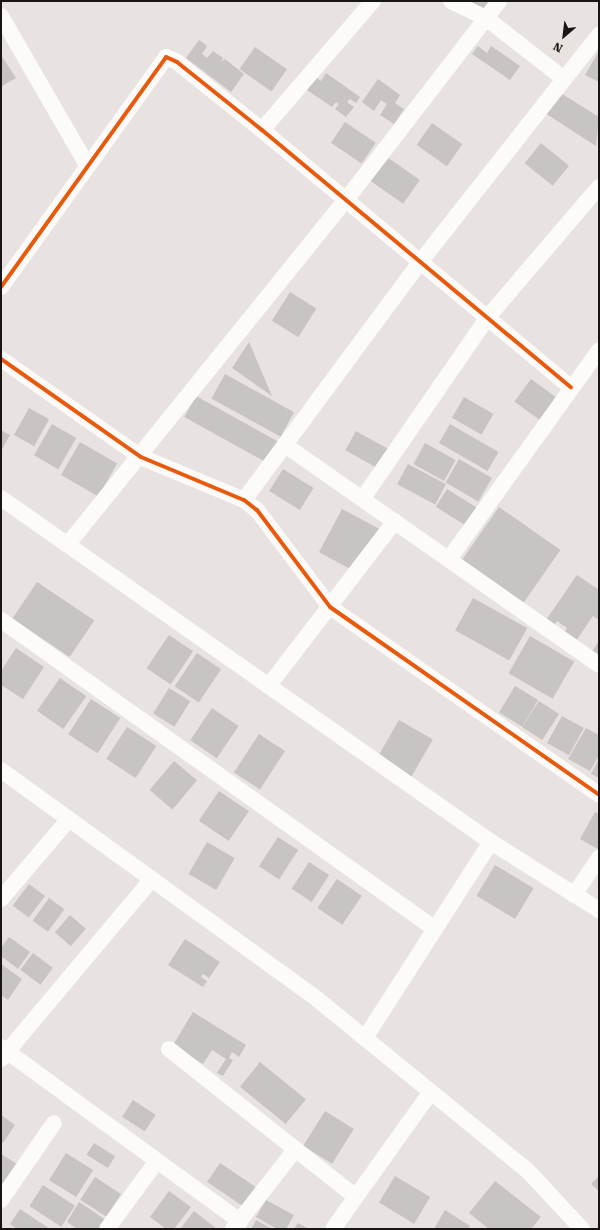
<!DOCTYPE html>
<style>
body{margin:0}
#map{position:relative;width:600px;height:1230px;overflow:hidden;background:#e8e2e0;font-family:"Roboto Serif",serif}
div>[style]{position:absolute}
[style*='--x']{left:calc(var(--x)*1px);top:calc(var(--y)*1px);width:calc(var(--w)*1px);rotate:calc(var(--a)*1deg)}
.building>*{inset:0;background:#c8c4c2;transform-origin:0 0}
.street>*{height:16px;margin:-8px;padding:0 8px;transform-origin:8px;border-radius:8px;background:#fcfbfa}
.cycleway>*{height:4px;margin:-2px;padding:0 2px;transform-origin:2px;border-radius:2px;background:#e8590c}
span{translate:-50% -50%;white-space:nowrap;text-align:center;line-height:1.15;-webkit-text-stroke:4px #ebe1dd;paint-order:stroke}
.frame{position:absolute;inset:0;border:2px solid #191514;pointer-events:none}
.north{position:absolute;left:544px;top:16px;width:40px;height:40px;-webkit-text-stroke:3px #ebe1dd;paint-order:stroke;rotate:208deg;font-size:11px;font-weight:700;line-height:16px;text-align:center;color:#191514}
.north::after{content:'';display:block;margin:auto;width:14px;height:18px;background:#191514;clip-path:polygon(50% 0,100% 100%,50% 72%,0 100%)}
</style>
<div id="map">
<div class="building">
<i style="clip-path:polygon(453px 1px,490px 1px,477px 18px)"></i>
<i style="clip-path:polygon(199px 40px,207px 46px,202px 54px,207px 58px,213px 51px,223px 58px,221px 62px,225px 59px,244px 74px,231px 92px,186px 58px)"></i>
<i style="clip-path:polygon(478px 46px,487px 53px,491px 46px,520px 66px,510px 80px,472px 54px)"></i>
<i style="left:255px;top:47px;width:39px;height:27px;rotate:35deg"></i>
<i style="clip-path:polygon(599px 51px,599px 82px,585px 75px)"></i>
<i style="clip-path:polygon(1px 55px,16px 78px,2px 86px,1px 84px)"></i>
<i style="clip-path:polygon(326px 73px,360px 97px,356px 103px,350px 99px,347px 102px,354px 107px,346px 117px,335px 109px,339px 104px,336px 102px,332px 107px,304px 88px,313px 75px,321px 81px)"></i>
<i style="clip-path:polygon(378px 79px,400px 95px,395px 103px,404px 109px,394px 124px,380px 115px,387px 104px,381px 100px,374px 111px,362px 102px)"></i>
<i style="clip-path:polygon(559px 92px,599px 117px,596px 146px,545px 113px)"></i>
<i style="left:345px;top:122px;width:37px;height:25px;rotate:34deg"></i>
<i style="left:432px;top:123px;width:37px;height:27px;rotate:35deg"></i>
<i style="left:541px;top:143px;width:36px;height:26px;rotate:39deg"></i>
<i style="left:387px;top:157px;width:40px;height:29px;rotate:35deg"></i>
<i style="left:290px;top:292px;width:31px;height:34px;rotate:32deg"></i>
<i style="clip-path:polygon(249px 342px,272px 396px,232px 368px)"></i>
<i style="left:225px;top:374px;width:79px;height:28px;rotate:29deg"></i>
<i style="left:531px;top:379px;width:36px;height:28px;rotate:36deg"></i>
<i style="left:196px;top:396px;width:98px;height:24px;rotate:29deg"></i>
<i style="left:464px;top:397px;width:34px;height:24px;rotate:30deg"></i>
<i style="left:29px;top:408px;width:23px;height:31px;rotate:29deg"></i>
<i style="left:52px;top:424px;width:28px;height:36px;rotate:30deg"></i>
<i style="left:450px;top:424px;width:56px;height:22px;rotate:30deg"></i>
<i style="clip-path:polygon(1px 430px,10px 435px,1px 451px)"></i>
<i style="left:356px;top:431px;width:39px;height:22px;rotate:29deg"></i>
<i style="left:80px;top:442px;width:43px;height:38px;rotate:30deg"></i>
<i style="left:425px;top:443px;width:35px;height:24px;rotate:29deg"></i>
<i style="left:459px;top:459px;width:38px;height:27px;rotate:30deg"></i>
<i style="left:408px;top:464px;width:43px;height:23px;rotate:28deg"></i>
<i style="left:283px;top:469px;width:36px;height:26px;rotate:32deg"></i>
<i style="left:447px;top:489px;width:38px;height:21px;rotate:32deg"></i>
<i style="left:499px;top:507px;width:75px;height:65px;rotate:35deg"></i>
<i style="left:342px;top:509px;width:42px;height:49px;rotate:28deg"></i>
<i style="clip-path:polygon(577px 575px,599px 590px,599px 620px,593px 616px,576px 641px,564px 633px,567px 628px,557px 621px,554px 625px,546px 620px)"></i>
<i style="left:37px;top:582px;width:69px;height:44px;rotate:34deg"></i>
<i style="left:473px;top:598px;width:62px;height:37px;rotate:29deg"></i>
<i style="left:169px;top:635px;width:29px;height:40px;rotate:34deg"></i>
<i style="left:530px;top:636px;width:51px;height:43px;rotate:30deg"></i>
<i style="clip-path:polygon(599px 641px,599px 658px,591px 653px)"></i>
<i style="clip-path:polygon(16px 648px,44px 667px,23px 699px,1px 685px,1px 671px)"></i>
<i style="left:197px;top:653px;width:29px;height:40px;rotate:34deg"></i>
<i style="left:60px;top:678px;width:32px;height:40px;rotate:35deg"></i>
<i style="left:515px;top:686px;width:27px;height:31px;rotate:31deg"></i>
<i style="left:169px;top:688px;width:25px;height:30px;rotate:32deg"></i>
<i style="left:91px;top:699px;width:35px;height:42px;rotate:33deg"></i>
<i style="left:539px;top:701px;width:24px;height:31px;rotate:33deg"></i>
<i style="left:212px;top:708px;width:32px;height:39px;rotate:34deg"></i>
<i style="left:562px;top:716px;width:25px;height:31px;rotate:29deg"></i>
<i style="left:399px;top:720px;width:39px;height:43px;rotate:30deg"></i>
<i style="left:127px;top:727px;width:35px;height:38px;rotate:33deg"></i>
<i style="clip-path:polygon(586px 728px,599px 735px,599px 755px,590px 771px,568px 759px)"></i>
<i style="left:259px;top:734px;width:31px;height:46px;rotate:33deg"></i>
<i style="clip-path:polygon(599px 759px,599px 778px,591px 774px)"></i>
<i style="left:174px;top:761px;width:30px;height:38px;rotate:40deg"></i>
<i style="left:219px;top:791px;width:36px;height:36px;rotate:34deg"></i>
<i style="clip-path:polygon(595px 812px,599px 814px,598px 849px,580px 839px)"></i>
<i style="left:278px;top:837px;width:24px;height:35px;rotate:33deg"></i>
<i style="left:207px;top:842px;width:32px;height:37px;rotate:30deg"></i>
<i style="left:309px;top:862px;width:24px;height:32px;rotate:33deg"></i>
<i style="left:495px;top:865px;width:45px;height:36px;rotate:31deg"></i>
<i style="left:337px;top:879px;width:30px;height:35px;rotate:34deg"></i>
<i style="left:29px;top:884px;width:20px;height:27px;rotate:37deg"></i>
<i style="left:49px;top:898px;width:19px;height:28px;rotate:36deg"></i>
<i style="left:70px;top:915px;width:21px;height:23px;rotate:41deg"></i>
<i style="clip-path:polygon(9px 937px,30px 952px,18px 969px,1px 956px,1px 948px)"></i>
<i style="clip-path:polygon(185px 939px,220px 962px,209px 978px,203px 974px,201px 977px,207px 981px,203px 987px,168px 965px)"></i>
<i style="left:33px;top:953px;width:25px;height:21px;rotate:37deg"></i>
<i style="clip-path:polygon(1px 964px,22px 979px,8px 1000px,1px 995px)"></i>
<i style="clip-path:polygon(193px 1012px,246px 1045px,239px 1057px,232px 1052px,229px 1058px,233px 1060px,223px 1076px,217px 1073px,226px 1059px,212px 1050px,203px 1064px,173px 1045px)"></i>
<i style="left:260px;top:1062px;width:59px;height:32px;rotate:39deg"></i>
<i style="left:133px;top:1100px;width:27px;height:20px;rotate:33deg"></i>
<i style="left:325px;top:1111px;width:34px;height:41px;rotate:32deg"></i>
<i style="clip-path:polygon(1px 1115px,15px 1125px,3px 1143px,1px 1141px)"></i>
<i style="left:94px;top:1143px;width:25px;height:14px;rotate:32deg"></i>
<i style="left:66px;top:1153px;width:32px;height:32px;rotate:32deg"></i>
<i style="clip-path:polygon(1px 1154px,17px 1164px,4px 1183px,1px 1182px)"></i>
<i style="left:220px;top:1163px;width:43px;height:23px;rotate:34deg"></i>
<i style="left:395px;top:1176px;width:41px;height:31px;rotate:31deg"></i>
<i style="clip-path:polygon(599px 1176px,599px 1191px,591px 1184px)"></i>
<i style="left:95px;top:1177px;width:31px;height:27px;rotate:33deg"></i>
<i style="clip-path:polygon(495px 1181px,541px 1217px,531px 1229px,489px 1229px,469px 1213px)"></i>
<i style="left:43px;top:1185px;width:38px;height:25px;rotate:33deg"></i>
<i style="clip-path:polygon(169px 1191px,191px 1207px,174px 1229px,166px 1229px,150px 1217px)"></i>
<i style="clip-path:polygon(266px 1200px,294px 1215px,286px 1229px,277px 1229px,256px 1217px)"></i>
<i style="clip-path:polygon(79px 1202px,106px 1220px,100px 1229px,77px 1229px,67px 1222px)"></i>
<i style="clip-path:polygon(20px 1209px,50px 1229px,17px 1229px,10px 1224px)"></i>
<i style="clip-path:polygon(445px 1210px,470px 1226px,468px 1229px,434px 1229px)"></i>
<i style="clip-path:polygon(194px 1211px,217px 1229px,180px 1229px)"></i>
<i style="clip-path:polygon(256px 1220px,272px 1229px,251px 1229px)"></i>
<i style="clip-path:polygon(298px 1223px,309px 1229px,294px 1229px)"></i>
</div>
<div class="street">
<i style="--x:451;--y:1;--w:39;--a:26"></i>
<i style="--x:486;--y:18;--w:99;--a:38"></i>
<i style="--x:1;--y:16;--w:172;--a:60"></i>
<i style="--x:262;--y:130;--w:170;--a:-49.3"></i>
<i style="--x:1;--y:287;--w:283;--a:-54.3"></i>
<i style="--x:166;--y:57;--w:12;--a:24"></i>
<i style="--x:177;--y:62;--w:109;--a:38.7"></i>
<i style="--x:262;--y:130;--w:402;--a:39.8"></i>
<i style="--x:1;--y:359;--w:171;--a:35"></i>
<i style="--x:141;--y:457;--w:112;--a:22.7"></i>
<i style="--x:244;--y:500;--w:16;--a:38"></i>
<i style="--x:257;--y:510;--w:121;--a:53"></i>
<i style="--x:330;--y:607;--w:328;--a:34.9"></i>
<i style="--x:285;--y:445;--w:383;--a:35"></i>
<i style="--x:1;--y:498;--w:599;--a:35.07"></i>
<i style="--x:491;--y:842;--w:128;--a:32.2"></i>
<i style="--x:363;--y:498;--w:219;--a:-55.4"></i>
<i style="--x:487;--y:318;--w:172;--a:-49.5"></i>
<i style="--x:244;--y:500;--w:297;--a:-53.5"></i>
<i style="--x:421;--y:261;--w:288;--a:-51.8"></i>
<i style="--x:68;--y:544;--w:442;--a:-51.1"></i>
<i style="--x:346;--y:200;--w:251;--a:-52.4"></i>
<i style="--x:449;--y:559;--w:257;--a:-54.3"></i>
<i style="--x:1;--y:620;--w:533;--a:35.45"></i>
<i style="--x:270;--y:684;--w:205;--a:-52.5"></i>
<i style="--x:1;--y:770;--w:390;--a:35.9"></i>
<i style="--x:317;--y:999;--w:271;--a:39.2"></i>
<i style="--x:527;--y:1170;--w:81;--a:47"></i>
<i style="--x:574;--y:895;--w:45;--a:-56"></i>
<i style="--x:1;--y:899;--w:105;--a:-49.6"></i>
<i style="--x:365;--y:1038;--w:233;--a:-57.3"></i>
<i style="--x:1;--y:1047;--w:296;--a:36.1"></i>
<i style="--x:169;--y:1049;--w:238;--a:38.4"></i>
<i style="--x:1;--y:1059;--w:235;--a:-50"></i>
<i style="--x:1;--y:1200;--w:93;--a:-55.5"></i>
<i style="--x:107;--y:1229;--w:84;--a:-53.7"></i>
<i style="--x:233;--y:1229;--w:100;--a:-51.9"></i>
<i style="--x:333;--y:1229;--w:167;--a:-54.5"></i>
</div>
<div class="cycleway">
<i style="--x:1;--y:287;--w:283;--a:-54.3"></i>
<i style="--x:166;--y:57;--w:12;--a:24"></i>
<i style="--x:177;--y:62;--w:109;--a:38.7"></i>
<i style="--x:262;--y:130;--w:402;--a:39.8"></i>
<i style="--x:1;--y:359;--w:171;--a:35"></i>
<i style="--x:141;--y:457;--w:112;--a:22.7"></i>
<i style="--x:244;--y:500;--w:16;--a:38"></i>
<i style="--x:257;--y:510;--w:121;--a:53"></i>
<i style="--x:330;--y:607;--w:328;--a:34.9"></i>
</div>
<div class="frame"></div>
<div class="north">N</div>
</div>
